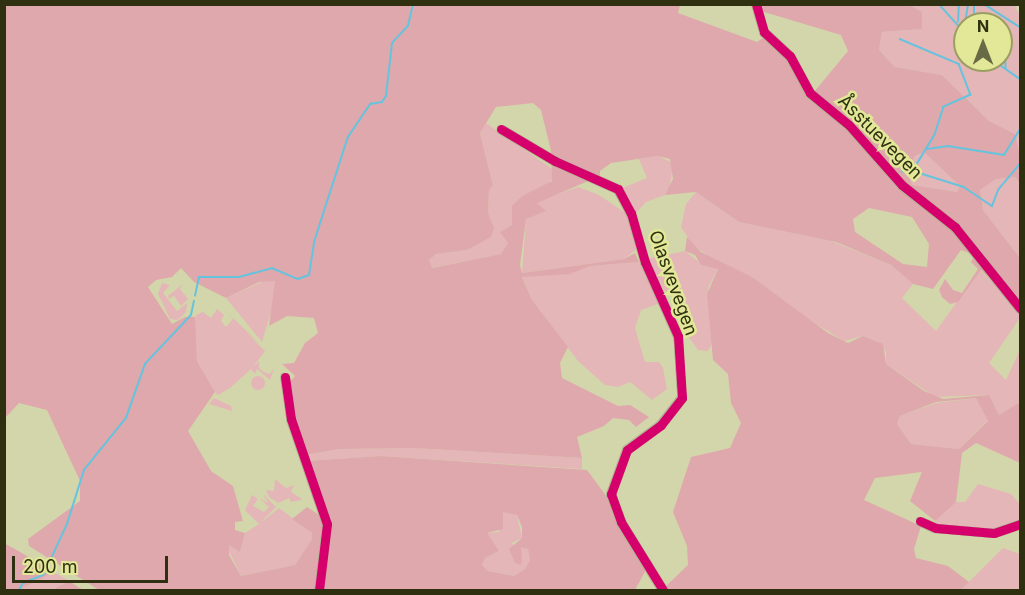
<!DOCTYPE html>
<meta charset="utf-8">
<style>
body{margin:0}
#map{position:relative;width:1025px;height:595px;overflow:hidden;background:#d3d6aa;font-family:Inter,sans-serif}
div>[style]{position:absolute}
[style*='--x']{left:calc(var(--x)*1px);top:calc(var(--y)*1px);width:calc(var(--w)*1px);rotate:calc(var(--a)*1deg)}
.green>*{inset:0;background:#e4b6b7}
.round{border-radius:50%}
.forest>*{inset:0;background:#dfa8ad}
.stream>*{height:1.5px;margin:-0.75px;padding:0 0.75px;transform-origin:0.75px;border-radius:0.75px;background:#66c3dd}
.roads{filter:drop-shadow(2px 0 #b2b591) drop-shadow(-2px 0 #b2b591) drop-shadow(0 2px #b2b591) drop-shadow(0 -2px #b2b591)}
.minor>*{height:4.5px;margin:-2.25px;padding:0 2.25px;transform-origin:2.25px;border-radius:2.25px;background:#9da89e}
.cycleway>*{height:9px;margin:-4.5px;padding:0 4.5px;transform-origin:4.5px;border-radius:4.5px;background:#d6006c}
span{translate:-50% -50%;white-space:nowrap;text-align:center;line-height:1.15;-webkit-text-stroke:5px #e2e898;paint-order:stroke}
.street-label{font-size:18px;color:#2e300f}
.frame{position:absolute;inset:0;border:6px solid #2e300f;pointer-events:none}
.north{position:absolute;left:953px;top:12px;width:60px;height:60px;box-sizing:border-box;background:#e2e898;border:2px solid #9a9e61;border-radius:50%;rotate:0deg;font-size:16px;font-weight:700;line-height:24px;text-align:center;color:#2e300f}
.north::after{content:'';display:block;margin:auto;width:21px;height:27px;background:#686a45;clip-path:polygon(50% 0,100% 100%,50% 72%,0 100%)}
.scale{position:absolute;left:12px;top:556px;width:156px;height:27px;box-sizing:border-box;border:3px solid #2e300f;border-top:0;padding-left:8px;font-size:18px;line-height:21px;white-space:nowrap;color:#2e300f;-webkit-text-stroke:4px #e2e898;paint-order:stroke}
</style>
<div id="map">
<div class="green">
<i style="clip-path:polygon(evenodd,909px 5px,1020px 5px,1015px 7px,1020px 15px,1020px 154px,1015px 134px,989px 121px,942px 75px,895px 67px,879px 50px,882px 32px,922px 29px,922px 13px,909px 5px,965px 24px,1001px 24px,1001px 60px,965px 60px,965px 24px)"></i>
<i style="clip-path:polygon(486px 123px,551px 168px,554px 177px,508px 229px,501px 232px,508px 243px,501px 254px,431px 268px,429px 260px,436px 254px,467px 250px,491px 236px,488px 213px,489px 190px,493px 185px,480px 133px)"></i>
<i style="clip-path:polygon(924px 152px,960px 186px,957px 192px,911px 185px,907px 173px,915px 156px)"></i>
<i style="clip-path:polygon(658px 156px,673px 163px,670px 186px,665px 195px,646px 202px,635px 214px,620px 189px,647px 178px,639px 159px)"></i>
<i style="clip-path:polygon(1015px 177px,1020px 183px,1020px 258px,983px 210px,980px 190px,996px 179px)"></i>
<i style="clip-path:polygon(578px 187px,599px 195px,627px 214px,638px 248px,624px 259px,522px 273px,526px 219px,541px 208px,537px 203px,541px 200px)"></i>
<i style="clip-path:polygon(696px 192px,739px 222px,831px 241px,891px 265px,913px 284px,902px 298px,936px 331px,980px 270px,1020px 311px,1020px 318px,989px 363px,1006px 380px,1020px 350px,1020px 402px,999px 415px,989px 395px,935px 397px,886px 364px,886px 352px,880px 343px,863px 336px,844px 341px,788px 307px,752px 277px,717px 262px,693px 245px,681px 227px,686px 204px)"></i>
<i style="clip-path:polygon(685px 251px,704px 266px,718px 268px,708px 288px,713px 342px,708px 351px,698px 350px,683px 329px,674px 297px,664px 290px,647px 259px)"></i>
<i style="clip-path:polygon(639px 262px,661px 303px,641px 310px,635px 328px,645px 362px,659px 362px,663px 368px,667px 389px,652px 400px,630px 382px,618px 387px,605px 385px,578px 361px,532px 300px,522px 276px,566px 274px,590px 266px)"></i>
<i style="clip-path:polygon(268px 279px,276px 281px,273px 305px,262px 342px,226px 298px)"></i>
<i style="clip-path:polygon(162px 283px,170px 285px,163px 293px,177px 311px,187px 303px,186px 312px,178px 320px,170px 319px,158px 294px)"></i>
<i style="clip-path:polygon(183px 284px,180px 289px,188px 299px,181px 306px,174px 296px,169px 299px,168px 296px)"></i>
<i style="clip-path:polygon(217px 309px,224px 315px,221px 321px,226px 327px,233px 319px,229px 314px,261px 345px,248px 334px,265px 351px,252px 368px,259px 361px,259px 368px,264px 372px,270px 374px,274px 368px,270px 380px,257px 369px,255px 374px,251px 369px,230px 388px,218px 395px,215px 392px,197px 361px,194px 326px,196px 315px,203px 312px,211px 318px)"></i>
<i class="round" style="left:251px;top:376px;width:14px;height:14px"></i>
<i style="clip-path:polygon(214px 398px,231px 406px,232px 411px,209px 404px)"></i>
<i style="clip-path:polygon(976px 398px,988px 420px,959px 449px,911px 444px,897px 424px,900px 416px,936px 403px)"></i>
<i style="clip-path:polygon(413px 448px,582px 458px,582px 469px,381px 456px,306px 461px,304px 455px,340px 449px)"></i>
<i style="clip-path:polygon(275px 479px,286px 488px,294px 485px,291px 492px,302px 499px,301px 500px,291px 502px,289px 498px,278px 503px,269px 497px,266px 490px,274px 491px)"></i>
<i style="clip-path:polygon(978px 484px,1011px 494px,1020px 504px,1020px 519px,995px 531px,936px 524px,935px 519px,942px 511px,956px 502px,965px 502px)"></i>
<i style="clip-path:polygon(263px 494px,276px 507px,259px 524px,279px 508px,312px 533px,312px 539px,295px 565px,241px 576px,228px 549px,229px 544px,240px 552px,245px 533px,259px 524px,245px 510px,252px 495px,258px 499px,253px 506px,264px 512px,269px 507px,259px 498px,268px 503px)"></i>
<i style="clip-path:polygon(503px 511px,517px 515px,522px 538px,512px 543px,522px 561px,519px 550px,521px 546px,528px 549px,530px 560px,525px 569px,514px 576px,488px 571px,482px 565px,485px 558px,499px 551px,487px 539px,487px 533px,499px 532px)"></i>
<i style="clip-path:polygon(1003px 548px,1020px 554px,1020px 590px,961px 590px)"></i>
<i style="clip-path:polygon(54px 572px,69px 581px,52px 590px,19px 590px)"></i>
</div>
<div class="forest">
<i style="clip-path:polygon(evenodd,5px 5px,680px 5px,678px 13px,757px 42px,769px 34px,789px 53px,814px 92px,848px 51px,841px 35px,764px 12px,761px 5px,909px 5px,922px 12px,922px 29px,882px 32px,879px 50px,895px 67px,942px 75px,989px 121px,1015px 134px,1020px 154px,1020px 183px,1015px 177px,996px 179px,980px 190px,983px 210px,1020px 258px,1020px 303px,978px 251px,976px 254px,1018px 308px,981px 270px,958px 302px,950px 304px,942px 297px,939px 290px,945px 279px,953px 290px,962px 293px,978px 269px,971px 262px,975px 255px,961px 250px,933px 289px,913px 284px,891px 265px,836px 242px,739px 222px,696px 192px,665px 195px,673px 179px,670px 159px,658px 156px,611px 163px,600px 171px,600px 176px,537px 203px,546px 211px,526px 219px,520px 265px,522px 273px,537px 271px,624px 259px,635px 253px,639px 262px,590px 266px,570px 274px,522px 277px,532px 300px,568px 347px,560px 363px,562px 378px,618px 406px,630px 405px,649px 417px,636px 427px,629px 420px,613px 418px,604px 426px,577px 437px,582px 458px,413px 448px,340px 449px,304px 455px,293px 423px,288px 384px,295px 376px,282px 364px,294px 363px,305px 343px,318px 333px,314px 318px,287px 316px,269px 326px,275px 281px,259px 282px,226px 298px,194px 282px,181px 268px,172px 277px,156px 280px,148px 287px,172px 324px,185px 317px,195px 317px,197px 361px,215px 392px,188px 431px,211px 471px,233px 486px,243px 521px,235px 522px,235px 530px,245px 533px,240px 552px,229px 545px,229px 555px,241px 576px,295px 565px,312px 539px,312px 533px,292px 519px,307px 507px,321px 516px,324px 527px,316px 590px,99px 590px,29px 546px,28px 539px,80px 501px,80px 481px,47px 410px,19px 403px,5px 418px,5px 5px,533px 103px,541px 110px,551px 151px,552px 181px,522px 196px,512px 206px,512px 225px,500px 232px,508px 243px,501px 254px,432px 268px,429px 260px,436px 254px,467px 250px,491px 237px,494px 228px,488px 213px,489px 190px,493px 185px,480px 133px,496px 107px,533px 103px,5px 5px,924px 152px,960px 186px,957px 192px,912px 185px,907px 173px,915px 156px,924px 152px,5px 5px,869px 208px,912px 217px,929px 244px,927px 267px,903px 264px,855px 232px,853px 219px,869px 208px)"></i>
<i style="clip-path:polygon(evenodd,687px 237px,701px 252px,752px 277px,828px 333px,848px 343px,863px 336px,883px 344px,886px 364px,924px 391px,943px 399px,989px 395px,999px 415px,1020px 402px,1020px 463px,976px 443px,962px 453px,956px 502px,935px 521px,910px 501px,922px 472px,875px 478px,864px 500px,921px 526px,914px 549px,916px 558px,948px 566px,969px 582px,961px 590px,669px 590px,666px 586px,688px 565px,687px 546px,673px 512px,691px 457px,730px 448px,741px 423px,731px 403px,728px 374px,713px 360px,707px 294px,718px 269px,701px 265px,695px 255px,685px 251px,687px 237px,976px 398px,988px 421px,959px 449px,911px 444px,897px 424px,900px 416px,936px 402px,976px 398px)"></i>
<i style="clip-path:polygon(evenodd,381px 456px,587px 470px,607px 497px,613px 515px,647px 568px,635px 590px,320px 590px,328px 526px,306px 461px,381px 456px,503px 512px,517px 515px,522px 527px,522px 538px,509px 549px,515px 563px,521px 565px,522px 561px,521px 547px,528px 549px,530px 560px,525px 569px,514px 576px,488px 571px,482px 565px,485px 558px,499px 551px,487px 533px,503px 529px,503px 512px)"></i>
<i style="clip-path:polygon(4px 543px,20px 552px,54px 572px,19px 590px,5px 590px)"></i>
<i style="clip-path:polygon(69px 581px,83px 590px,52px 590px,54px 589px)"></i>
</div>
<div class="stream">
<i style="--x:939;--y:4;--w:39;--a:48"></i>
<i style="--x:984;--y:4;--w:43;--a:32.6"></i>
<i style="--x:986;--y:14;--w:10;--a:84"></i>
<i style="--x:958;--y:22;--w:18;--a:-87"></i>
<i style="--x:974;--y:24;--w:18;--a:-90"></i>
<i style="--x:1005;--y:26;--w:43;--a:88.7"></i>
<i style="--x:964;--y:30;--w:26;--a:-81"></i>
<i style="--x:900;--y:39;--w:64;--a:23"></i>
<i style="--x:959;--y:64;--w:33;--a:69"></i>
<i style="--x:971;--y:95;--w:30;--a:156"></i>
<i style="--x:944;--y:107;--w:29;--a:108"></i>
<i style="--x:935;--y:135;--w:42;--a:121.4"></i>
<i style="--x:913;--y:171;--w:11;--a:175"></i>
<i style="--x:993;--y:60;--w:33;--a:35"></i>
<i style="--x:927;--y:149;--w:21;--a:-8"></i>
<i style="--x:948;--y:146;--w:57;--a:9.1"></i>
<i style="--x:1004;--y:155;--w:31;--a:-58"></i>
<i style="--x:913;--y:171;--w:53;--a:17.4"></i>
<i style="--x:964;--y:187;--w:34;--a:34"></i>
<i style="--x:992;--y:206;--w:17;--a:-69"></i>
<i style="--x:998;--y:190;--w:34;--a:-50"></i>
<i style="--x:195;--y:296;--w:19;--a:-78"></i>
<i style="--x:199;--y:277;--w:40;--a:0"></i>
<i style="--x:239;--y:277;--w:34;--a:-15"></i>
<i style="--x:272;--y:268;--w:28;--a:23"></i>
<i style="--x:298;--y:279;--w:12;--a:-20"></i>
<i style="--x:309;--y:275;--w:33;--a:-81"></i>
<i style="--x:314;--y:242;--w:110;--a:-72.1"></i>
<i style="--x:348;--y:137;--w:40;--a:-56"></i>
<i style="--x:370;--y:104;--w:12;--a:-9"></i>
<i style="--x:382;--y:102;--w:7;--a:-56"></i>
<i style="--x:386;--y:96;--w:53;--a:-83.5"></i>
<i style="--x:392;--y:43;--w:23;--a:-47"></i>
<i style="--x:408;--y:26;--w:23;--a:-77"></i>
<i style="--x:49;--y:563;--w:43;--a:-65.2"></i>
<i style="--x:67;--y:524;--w:57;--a:-72.5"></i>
<i style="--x:84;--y:470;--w:67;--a:-51.1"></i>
<i style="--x:126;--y:418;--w:57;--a:-70.6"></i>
<i style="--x:145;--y:364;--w:67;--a:-46.8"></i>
<i style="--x:191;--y:315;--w:14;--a:-78"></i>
<i style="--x:19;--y:590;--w:8;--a:-60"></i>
<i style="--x:23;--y:583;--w:22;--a:-22"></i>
<i style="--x:43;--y:575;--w:5;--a:-68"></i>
</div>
<div class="roads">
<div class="minor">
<i style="--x:756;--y:4;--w:29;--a:74"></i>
<i style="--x:764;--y:32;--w:35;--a:43"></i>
<i style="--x:790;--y:56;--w:42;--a:61.6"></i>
<i style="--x:810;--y:93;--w:50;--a:39.4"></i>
<i style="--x:849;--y:125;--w:80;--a:48.5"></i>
<i style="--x:902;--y:185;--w:68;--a:38.4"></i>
<i style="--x:955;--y:227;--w:104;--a:51.3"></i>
<i style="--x:501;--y:129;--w:63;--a:30.7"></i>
<i style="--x:555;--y:161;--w:69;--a:24"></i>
<i style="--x:618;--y:189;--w:27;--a:62"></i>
<i style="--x:631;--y:213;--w:51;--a:74.1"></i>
<i style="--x:645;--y:262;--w:81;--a:66"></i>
<i style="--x:678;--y:336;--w:62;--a:86.3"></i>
<i style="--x:682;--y:398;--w:34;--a:128"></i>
<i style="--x:661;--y:425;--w:42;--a:143.7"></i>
<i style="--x:627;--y:450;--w:47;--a:110"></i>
<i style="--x:611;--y:494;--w:30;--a:70"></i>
<i style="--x:621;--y:522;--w:80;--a:58.3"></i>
<i style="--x:285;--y:377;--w:42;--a:81.9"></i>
<i style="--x:291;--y:419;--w:111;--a:71.1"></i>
<i style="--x:327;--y:524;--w:66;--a:96.9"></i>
<i style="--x:920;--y:521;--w:17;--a:24"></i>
<i style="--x:936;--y:528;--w:58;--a:4.9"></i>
<i style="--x:994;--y:533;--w:28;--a:-19"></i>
</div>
</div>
<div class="cycleway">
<i style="--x:756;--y:4;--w:29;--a:74"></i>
<i style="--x:764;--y:32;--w:35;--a:43"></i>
<i style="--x:790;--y:56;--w:42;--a:61.6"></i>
<i style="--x:810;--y:93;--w:50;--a:39.4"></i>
<i style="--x:849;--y:125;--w:80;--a:48.5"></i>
<i style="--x:902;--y:185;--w:68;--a:38.4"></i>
<i style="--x:955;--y:227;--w:104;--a:51.3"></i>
<i style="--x:501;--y:129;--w:63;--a:30.7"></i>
<i style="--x:555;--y:161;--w:69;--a:24"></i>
<i style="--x:618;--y:189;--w:27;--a:62"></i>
<i style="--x:631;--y:213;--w:51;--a:74.1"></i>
<i style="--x:645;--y:262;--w:81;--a:66"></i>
<i style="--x:678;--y:336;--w:62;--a:86.3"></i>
<i style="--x:682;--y:398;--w:34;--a:128"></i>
<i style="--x:661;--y:425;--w:42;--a:143.7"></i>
<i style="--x:627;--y:450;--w:47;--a:110"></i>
<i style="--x:611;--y:494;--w:30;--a:70"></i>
<i style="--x:621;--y:522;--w:80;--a:58.3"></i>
<i style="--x:285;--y:377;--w:42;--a:81.9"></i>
<i style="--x:291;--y:419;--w:111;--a:71.1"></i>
<i style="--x:327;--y:524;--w:66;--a:96.9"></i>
<i style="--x:920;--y:521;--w:17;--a:24"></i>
<i style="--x:936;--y:528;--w:58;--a:4.9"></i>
<i style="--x:994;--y:533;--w:28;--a:-19"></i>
</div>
<div class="street-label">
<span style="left:880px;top:137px;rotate:45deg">Åsstuevegen</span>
<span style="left:673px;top:283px;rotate:70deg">Olasvevegen</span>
</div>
<div class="frame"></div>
<div class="north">N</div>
<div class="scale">200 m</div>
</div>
